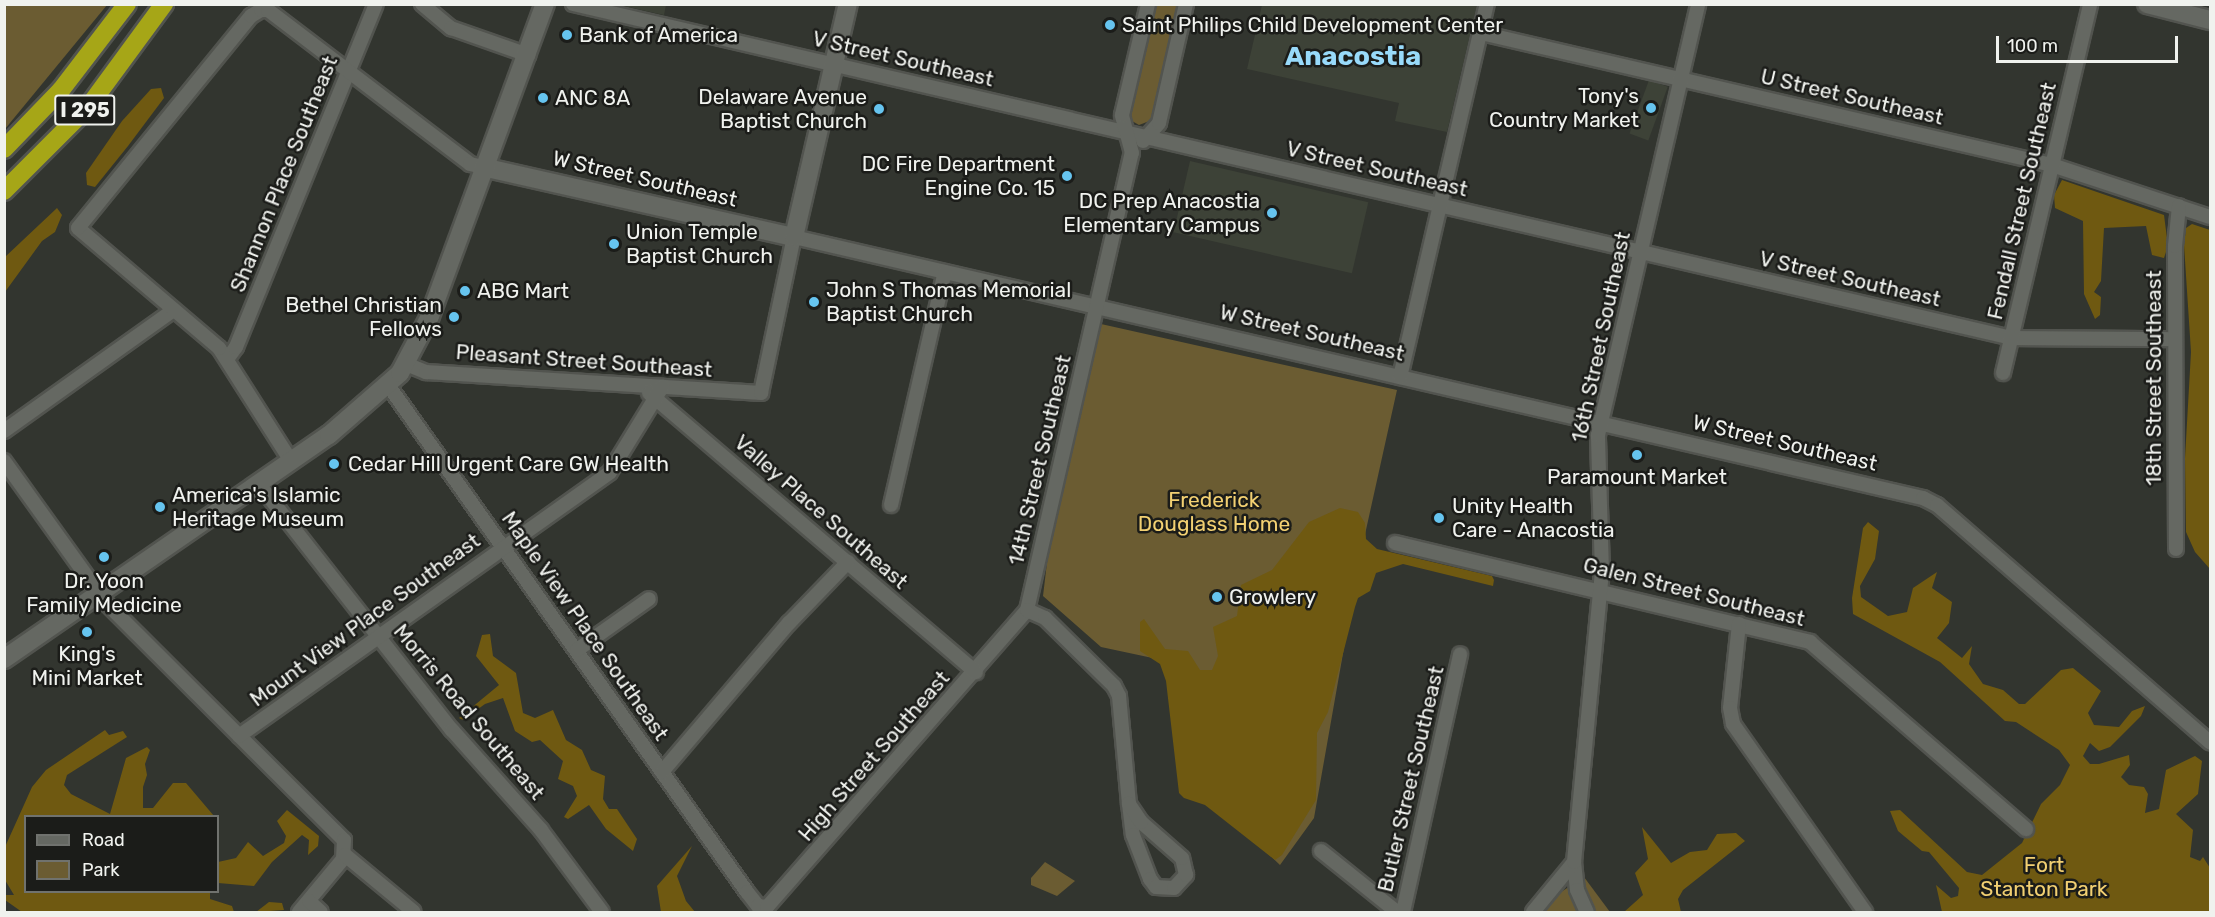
<!DOCTYPE html>
<style>
body{margin:0}
#map{position:relative;width:2215px;height:917px;overflow:hidden;background:#32352f;font-family:Rubik,sans-serif}
div>[style]{position:absolute}
[style*='--x']{left:calc(var(--x)*1px);top:calc(var(--y)*1px);width:calc(var(--w)*1px);rotate:calc(var(--a)*1deg)}
.built>*{inset:0;background:#3d4237;transform-origin:0 0}
.green>*{inset:0;background:#6b5c32}
.forest>*{inset:0;background:#6f5911}
.roads{filter:drop-shadow(2px 0 #52544f) drop-shadow(-2px 0 #52544f) drop-shadow(0 2px #52544f) drop-shadow(0 -2px #52544f)}
.street>*{height:14px;margin:-7px;padding:0 7px;transform-origin:7px;border-radius:7px;background:#656862}
.secondary>*{height:18px;margin:-9px;padding:0 9px;transform-origin:9px;border-radius:9px;background:#656862}
.highway>*{height:18px;margin:-9px;padding:0 9px;transform-origin:9px;border-radius:9px;background:#a6a617}
.dots>*{width:16px;height:16px;translate:-50% -50%;box-sizing:border-box;border:3px solid #1b1c19;border-radius:50%}
span{translate:-50% -50%;white-space:nowrap;text-align:center;line-height:1.15;-webkit-text-stroke:5px #1b1c19;paint-order:stroke}
.shield-label span{padding:2px 4px;background:#1b1c19;border:2px solid;border-radius:4px;-webkit-text-stroke-width:0}
.shield-label{font-size:20px;color:#f0f2ee;font-weight:700}
.poi-label{font-size:21px;color:#f0f2ee}
.left{translate:0 -50%;text-align:left}
.right{translate:-100% -50%;text-align:right}
.street-label{font-size:21px;color:#f0f2ee}
.park-label{font-size:21px;color:#f2d072}
.district-label{font-size:27px;color:#98dafa;font-weight:700}
.frame{position:absolute;inset:0;border:6px solid #f0f2ee;pointer-events:none}
.legend{position:absolute;left:24px;top:815px;width:195px;height:78px;box-sizing:border-box;background:#1b1c19;border:2px solid #70726e;margin:0;padding:8px 10px;list-style:none;font-size:18px;color:#f0f2ee}
.legend li{display:flex;align-items:center;gap:12px;height:30px}
.legend b{width:30px;border:2px solid #70726e}
.scale{position:absolute;left:1996px;top:36px;width:182px;height:27px;box-sizing:border-box;border:3px solid #f0f2ee;border-top:0;padding-left:8px;font-size:18px;line-height:21px;white-space:nowrap;color:#f0f2ee;-webkit-text-stroke:4px #1b1c19;paint-order:stroke}
</style>
<div id="map">
<div class="built">
<i style="clip-path:polygon(619px 5px,666px 5px,664px 15px)"></i>
<i style="clip-path:polygon(1262px 5px,1477px 5px,1447px 132px,1395px 121px,1399px 103px,1247px 69px)"></i>
<i style="left:1649px;top:80px;width:20px;height:57px;rotate:20deg"></i>
<i style="left:1190px;top:161px;width:183px;height:73px;rotate:13deg"></i>
</div>
<div class="green">
<i style="clip-path:polygon(5px 4px,107px 5px,5px 129px,4px 5px)"></i>
<i style="clip-path:polygon(1155px 5px,1179px 5px,1152px 120px,1139px 125px,1132px 121px,1130px 111px)"></i>
<i style="clip-path:polygon(1101px 324px,1397px 390px,1360px 557px,1314px 818px,1280px 865px,1199px 789px,1176px 663px,1101px 647px,1043px 596px,1048px 554px)"></i>
<i style="clip-path:polygon(1045px 862px,1075px 881px,1057px 896px,1031px 885px,1031px 878px)"></i>
<i style="clip-path:polygon(1584px 877px,1610px 912px,1544px 912px,1561px 892px)"></i>
</div>
<div class="forest">
<i style="clip-path:polygon(161px 88px,164px 98px,128px 146px,95px 187px,87px 185px,86px 173px,122px 121px,151px 89px)"></i>
<i style="clip-path:polygon(2062px 180px,2164px 215px,2168px 246px,2164px 258px,2152px 255px,2146px 226px,2104px 228px,2101px 281px,2094px 292px,2101px 297px,2100px 315px,2095px 319px,2084px 294px,2083px 221px,2055px 208px,2054px 195px)"></i>
<i style="clip-path:polygon(57px 208px,62px 215px,55px 232px,42px 241px,5px 292px,5px 257px)"></i>
<i style="clip-path:polygon(2192px 224px,2210px 230px,2210px 569px,2195px 552px,2186px 532px,2185px 458px,2191px 352px,2184px 245px,2186px 228px)"></i>
<i style="clip-path:polygon(1340px 508px,1358px 512px,1365px 523px,1366px 539px,1377px 549px,1492px 576px,1494px 580px,1493px 586px,1403px 564px,1376px 573px,1370px 591px,1358px 598px,1355px 607px,1328px 712px,1317px 733px,1316px 800px,1282px 855px,1275px 860px,1205px 805px,1184px 798px,1179px 793px,1166px 681px,1160px 664px,1140px 651px,1140px 622px,1144px 619px,1165px 649px,1188px 651px,1200px 670px,1212px 670px,1218px 656px,1213px 627px,1237px 616px,1241px 585px,1272px 570px,1309px 522px)"></i>
<i style="clip-path:polygon(1868px 522px,1879px 531px,1875px 559px,1860px 586px,1861px 597px,1888px 616px,1907px 612px,1913px 588px,1937px 572px,1932px 588px,1952px 602px,1949px 623px,1937px 638px,1962px 658px,1972px 646px,1969px 664px,1983px 684px,2003px 690px,2019px 704px,2025px 704px,2061px 670px,2073px 668px,2101px 691px,2088px 713px,2094px 725px,2119px 727px,2132px 711px,2145px 706px,2141px 716px,2110px 747px,2099px 751px,2090px 743px,2083px 756px,2090px 764px,2099px 764px,2129px 755px,2130px 765px,2121px 777px,2129px 785px,2144px 787px,2148px 794px,2145px 813px,2159px 809px,2166px 770px,2195px 756px,2202px 761px,2198px 794px,2176px 814px,2193px 830px,2190px 857px,2200px 861px,2203px 857px,2210px 868px,2210px 912px,1942px 912px,1936px 885px,1951px 898px,1958px 896px,1959px 888px,1929px 852px,1922px 851px,1898px 831px,1890px 811px,1900px 810px,1967px 872px,1982px 875px,2022px 843px,2041px 804px,2060px 785px,2070px 765px,2059px 750px,2016px 722px,2005px 721px,1940px 662px,1853px 614px,1852px 598px,1863px 528px)"></i>
<i style="clip-path:polygon(490px 634px,493px 656px,516px 673px,523px 713px,535px 718px,553px 710px,566px 740px,582px 750px,591px 770px,605px 776px,603px 799px,609px 809px,617px 809px,637px 839px,633px 851px,606px 829px,589px 805px,568px 819px,564px 817px,577px 796px,573px 786px,558px 779px,563px 761px,540px 740px,532px 742px,515px 731px,503px 698px,485px 704px,463px 720px,459px 718px,499px 685px,476px 656px,482px 635px)"></i>
<i style="clip-path:polygon(105px 730px,109px 735px,123px 731px,127px 737px,67px 775px,64px 785px,71px 794px,110px 814px,126px 758px,147px 747px,150px 750px,145px 764px,147px 775px,143px 787px,143px 808px,153px 808px,173px 783px,186px 783px,214px 816px,26px 816px,26px 892px,210px 892px,210px 899px,232px 906px,234px 912px,22px 912px,5px 900px,5px 895px,14px 895px,5px 880px,5px 847px,32px 787px,46px 770px)"></i>
<i style="clip-path:polygon(287px 810px,319px 836px,318px 846px,308px 855px,309px 840px,302px 835px,272px 862px,254px 886px,218px 883px,218px 862px,236px 858px,248px 842px,263px 856px,284px 843px,286px 836px,277px 821px)"></i>
<i style="clip-path:polygon(1642px 827px,1671px 863px,1690px 852px,1707px 850px,1717px 834px,1736px 833px,1745px 841px,1683px 890px,1678px 899px,1681px 912px,1624px 912px,1643px 895px,1635px 873px,1648px 859px)"></i>
<i style="clip-path:polygon(692px 846px,677px 876px,686px 901px,695px 912px,661px 912px,657px 886px)"></i>
<i style="clip-path:polygon(269px 902px,282px 903px,284px 910px,256px 912px)"></i>
</div>
<div class="roads">
<div class="street">
<i style="--x:422;--y:4;--w:38;--a:40"></i>
<i style="--x:451;--y:28;--w:82;--a:19.3"></i>
<i style="--x:573;--y:4;--w:1477;--a:13.07"></i>
<i style="--x:2012;--y:338;--w:163;--a:0.4"></i>
<i style="--x:1481;--y:33;--w:586;--a:13.02"></i>
<i style="--x:2052;--y:165;--w:166;--a:18.2"></i>
<i style="--x:1143;--y:141;--w:24;--a:-48"></i>
<i style="--x:1159;--y:123;--w:122;--a:-77.2"></i>
<i style="--x:228;--y:358;--w:14;--a:-54"></i>
<i style="--x:236;--y:347;--w:370;--a:-67.8"></i>
<i style="--x:406;--y:364;--w:22;--a:22"></i>
<i style="--x:426;--y:372;--w:336;--a:3.6"></i>
<i style="--x:761;--y:393;--w:159;--a:-78.1"></i>
<i style="--x:794;--y:237;--w:1159;--a:13.02"></i>
<i style="--x:1923;--y:498;--w:16;--a:27"></i>
<i style="--x:1937;--y:505;--w:362;--a:41"></i>
<i style="--x:2003;--y:373;--w:379;--a:-76.7"></i>
<i style="--x:1400;--y:377;--w:383;--a:-76.9"></i>
<i style="--x:388;--y:385;--w:621;--a:54.7"></i>
<i style="--x:747;--y:892;--w:18;--a:52"></i>
<i style="--x:758;--y:906;--w:9;--a:6"></i>
<i style="--x:767;--y:907;--w:395;--a:-48.8"></i>
<i style="--x:1027;--y:610;--w:469;--a:-77.1"></i>
<i style="--x:1132;--y:153;--w:39;--a:-105"></i>
<i style="--x:1122;--y:115;--w:114;--a:-76.8"></i>
<i style="--x:649;--y:393;--w:430;--a:40.5"></i>
<i style="--x:4;--y:431;--w:206;--a:-35.5"></i>
<i style="--x:4;--y:461;--w:175;--a:54.3"></i>
<i style="--x:106;--y:603;--w:336;--a:44.9"></i>
<i style="--x:344;--y:840;--w:19;--a:93"></i>
<i style="--x:343;--y:859;--w:69;--a:129.7"></i>
<i style="--x:291;--y:461;--w:134;--a:-122.5"></i>
<i style="--x:219;--y:348;--w:185;--a:-139.6"></i>
<i style="--x:78;--y:228;--w:274;--a:-50.8"></i>
<i style="--x:251;--y:16;--w:12;--a:-31"></i>
<i style="--x:261;--y:10;--w:7;--a:0"></i>
<i style="--x:268;--y:10;--w:254;--a:37.3"></i>
<i style="--x:470;--y:164;--w:17;--a:13"></i>
<i style="--x:258;--y:483;--w:314;--a:51.9"></i>
<i style="--x:452;--y:730;--w:134;--a:48.3"></i>
<i style="--x:541;--y:830;--w:102;--a:53.4"></i>
<i style="--x:891;--y:505;--w:239;--a:-77"></i>
<i style="--x:1395;--y:543;--w:427;--a:13.4"></i>
<i style="--x:1810;--y:642;--w:286;--a:40.9"></i>
<i style="--x:2176;--y:549;--w:303;--a:-90.2"></i>
<i style="--x:2175;--y:246;--w:40;--a:-84.3"></i>
<i style="--x:1027;--y:610;--w:20;--a:24"></i>
<i style="--x:1045;--y:618;--w:97;--a:44.6"></i>
<i style="--x:1114;--y:686;--w:11;--a:63"></i>
<i style="--x:1119;--y:696;--w:108;--a:84.7"></i>
<i style="--x:1129;--y:804;--w:31;--a:83"></i>
<i style="--x:1133;--y:835;--w:47;--a:68.9"></i>
<i style="--x:1150;--y:879;--w:10;--a:53"></i>
<i style="--x:1156;--y:887;--w:18;--a:3"></i>
<i style="--x:1174;--y:888;--w:18;--a:-47"></i>
<i style="--x:1186;--y:875;--w:17;--a:-103"></i>
<i style="--x:1182;--y:858;--w:55;--a:-138.7"></i>
<i style="--x:1141;--y:822;--w:22;--a:-124"></i>
<i style="--x:1739;--y:624;--w:84;--a:96.1"></i>
<i style="--x:1730;--y:708;--w:16;--a:79"></i>
<i style="--x:1733;--y:724;--w:230;--a:54.9"></i>
<i style="--x:577;--y:650;--w:88;--a:-35.3"></i>
<i style="--x:239;--y:736;--w:455;--a:-35.4"></i>
<i style="--x:610;--y:472;--w:100;--a:-58.5"></i>
<i style="--x:662;--y:772;--w:196;--a:-49.6"></i>
<i style="--x:789;--y:623;--w:85;--a:-46"></i>
<i style="--x:1321;--y:851;--w:97;--a:38.8"></i>
<i style="--x:345;--y:855;--w:89;--a:39.6"></i>
<i style="--x:1574;--y:862;--w:28;--a:84"></i>
<i style="--x:1577;--y:890;--w:24;--a:66"></i>
<i style="--x:309;--y:901;--w:16;--a:43"></i>
<i style="--x:1403;--y:912;--w:264;--a:-77.5"></i>
<i style="--x:1533;--y:912;--w:65;--a:-50.6"></i>
<i style="--x:1574;--y:862;--w:290;--a:-84.5"></i>
<i style="--x:1602;--y:573;--w:138;--a:-91.7"></i>
<i style="--x:1598;--y:435;--w:442;--a:-76.9"></i>
</div>
<div class="secondary">
<i style="--x:2147;--y:4;--w:65;--a:14.3"></i>
<i style="--x:487;--y:168;--w:315;--a:12.7"></i>
<i style="--x:794;--y:237;--w:239;--a:-77"></i>
<i style="--x:4;--y:659;--w:395;--a:-34.6"></i>
<i style="--x:329;--y:435;--w:94;--a:-41.1"></i>
<i style="--x:400;--y:373;--w:64;--a:-62.2"></i>
<i style="--x:430;--y:316;--w:333;--a:-69.8"></i>
</div>
<div class="highway">
<i style="--x:4;--y:149;--w:82;--a:-46"></i>
<i style="--x:61;--y:90;--w:108;--a:-52.5"></i>
<i style="--x:4;--y:191;--w:120;--a:-45"></i>
<i style="--x:89;--y:106;--w:127;--a:-53.7"></i>
</div>
</div>
<div class="dots">
<i style="left:1110px;top:25px;background:#66c4ef"></i>
<i style="left:567px;top:35px;background:#66c4ef"></i>
<i style="left:543px;top:98px;background:#66c4ef"></i>
<i style="left:1651px;top:108px;background:#66c4ef"></i>
<i style="left:879px;top:109px;background:#66c4ef"></i>
<i style="left:1067px;top:176px;background:#66c4ef"></i>
<i style="left:1272px;top:213px;background:#66c4ef"></i>
<i style="left:614px;top:244px;background:#66c4ef"></i>
<i style="left:465px;top:291px;background:#66c4ef"></i>
<i style="left:814px;top:302px;background:#66c4ef"></i>
<i style="left:454px;top:317px;background:#66c4ef"></i>
<i style="left:1637px;top:455px;background:#66c4ef"></i>
<i style="left:334px;top:464px;background:#66c4ef"></i>
<i style="left:160px;top:507px;background:#66c4ef"></i>
<i style="left:1439px;top:518px;background:#66c4ef"></i>
<i style="left:104px;top:557px;background:#66c4ef"></i>
<i style="left:1217px;top:597px;background:#66c4ef"></i>
<i style="left:87px;top:632px;background:#66c4ef"></i>
</div>
<div class="shield-label">
<span style="left:85px;top:110px">I 295</span>
</div>
<div class="poi-label">
<span class="left" style="left:1122px;top:25px">Saint Philips Child Development Center</span>
<span class="left" style="left:579px;top:35px">Bank of America</span>
<span class="right" style="left:1639px;top:108px">Tony's<br>Country Market</span>
<span class="right" style="left:867px;top:109px">Delaware Avenue<br>Baptist Church</span>
<span class="left" style="left:555px;top:98px">ANC 8A</span>
<span class="right" style="left:1055px;top:176px">DC Fire Department<br>Engine Co. 15</span>
<span class="right" style="left:1260px;top:213px">DC Prep Anacostia<br>Elementary Campus</span>
<span class="left" style="left:626px;top:244px">Union Temple<br>Baptist Church</span>
<span class="left" style="left:826px;top:302px">John S Thomas Memorial<br>Baptist Church</span>
<span class="left" style="left:477px;top:291px">ABG Mart</span>
<span class="right" style="left:442px;top:317px">Bethel Christian<br>Fellows</span>
<span class="left" style="left:348px;top:464px">Cedar Hill Urgent Care GW Health</span>
<span style="left:1637px;top:477px">Paramount Market</span>
<span class="left" style="left:172px;top:507px">America's Islamic<br>Heritage Museum</span>
<span class="left" style="left:1452px;top:518px">Unity Health<br>Care - Anacostia</span>
<span style="left:104px;top:593px">Dr. Yoon<br>Family Medicine</span>
<span class="left" style="left:1229px;top:597px">Growlery</span>
<span style="left:87px;top:666px">King's<br>Mini Market</span>
</div>
<div class="street-label">
<span style="left:903px;top:59px;rotate:13deg">V Street Southeast</span>
<span style="left:1852px;top:97px;rotate:13deg">U Street Southeast</span>
<span style="left:1377px;top:169px;rotate:13deg">V Street Southeast</span>
<span style="left:284px;top:174px;rotate:-68deg">Shannon Place Southeast</span>
<span style="left:645px;top:179px;rotate:13deg">W Street Southeast</span>
<span style="left:2022px;top:201px;rotate:-77deg">Fendall Street Southeast</span>
<span style="left:1850px;top:279px;rotate:13deg">V Street Southeast</span>
<span style="left:1312px;top:333px;rotate:13deg">W Street Southeast</span>
<span style="left:1601px;top:337px;rotate:-78deg">16th Street Southeast</span>
<span style="left:584px;top:361px;rotate:4deg">Pleasant Street Southeast</span>
<span style="left:2154px;top:378px;rotate:-90deg">18th Street Southeast</span>
<span style="left:1785px;top:443px;rotate:13deg">W Street Southeast</span>
<span style="left:1040px;top:460px;rotate:-77deg">14th Street Southeast</span>
<span style="left:821px;top:512px;rotate:41deg">Valley Place Southeast</span>
<span style="left:1694px;top:592px;rotate:14deg">Galen Street Southeast</span>
<span style="left:365px;top:620px;rotate:-36deg">Mount View Place Southeast</span>
<span style="left:585px;top:626px;rotate:55deg">Maple View Place Southeast</span>
<span style="left:469px;top:712px;rotate:50deg">Morris Road Southeast</span>
<span style="left:874px;top:756px;rotate:-49deg">High Street Southeast</span>
<span style="left:1411px;top:779px;rotate:-77deg">Butler Street Southeast</span>
</div>
<div class="park-label">
<span style="left:1214px;top:512px">Frederick<br>Douglass Home</span>
<span style="left:2044px;top:877px">Fort<br>Stanton Park</span>
</div>
<div class="district-label">
<span style="left:1353px;top:57px">Anacostia</span>
</div>
<div class="frame"></div>
<ul class="legend">
<li><b style="height:8px;background:#656862"></b>Road</li>
<li><b style="height:16px;background:#6b5c32"></b>Park</li>
</ul>
<div class="scale">100 m</div>
</div>
